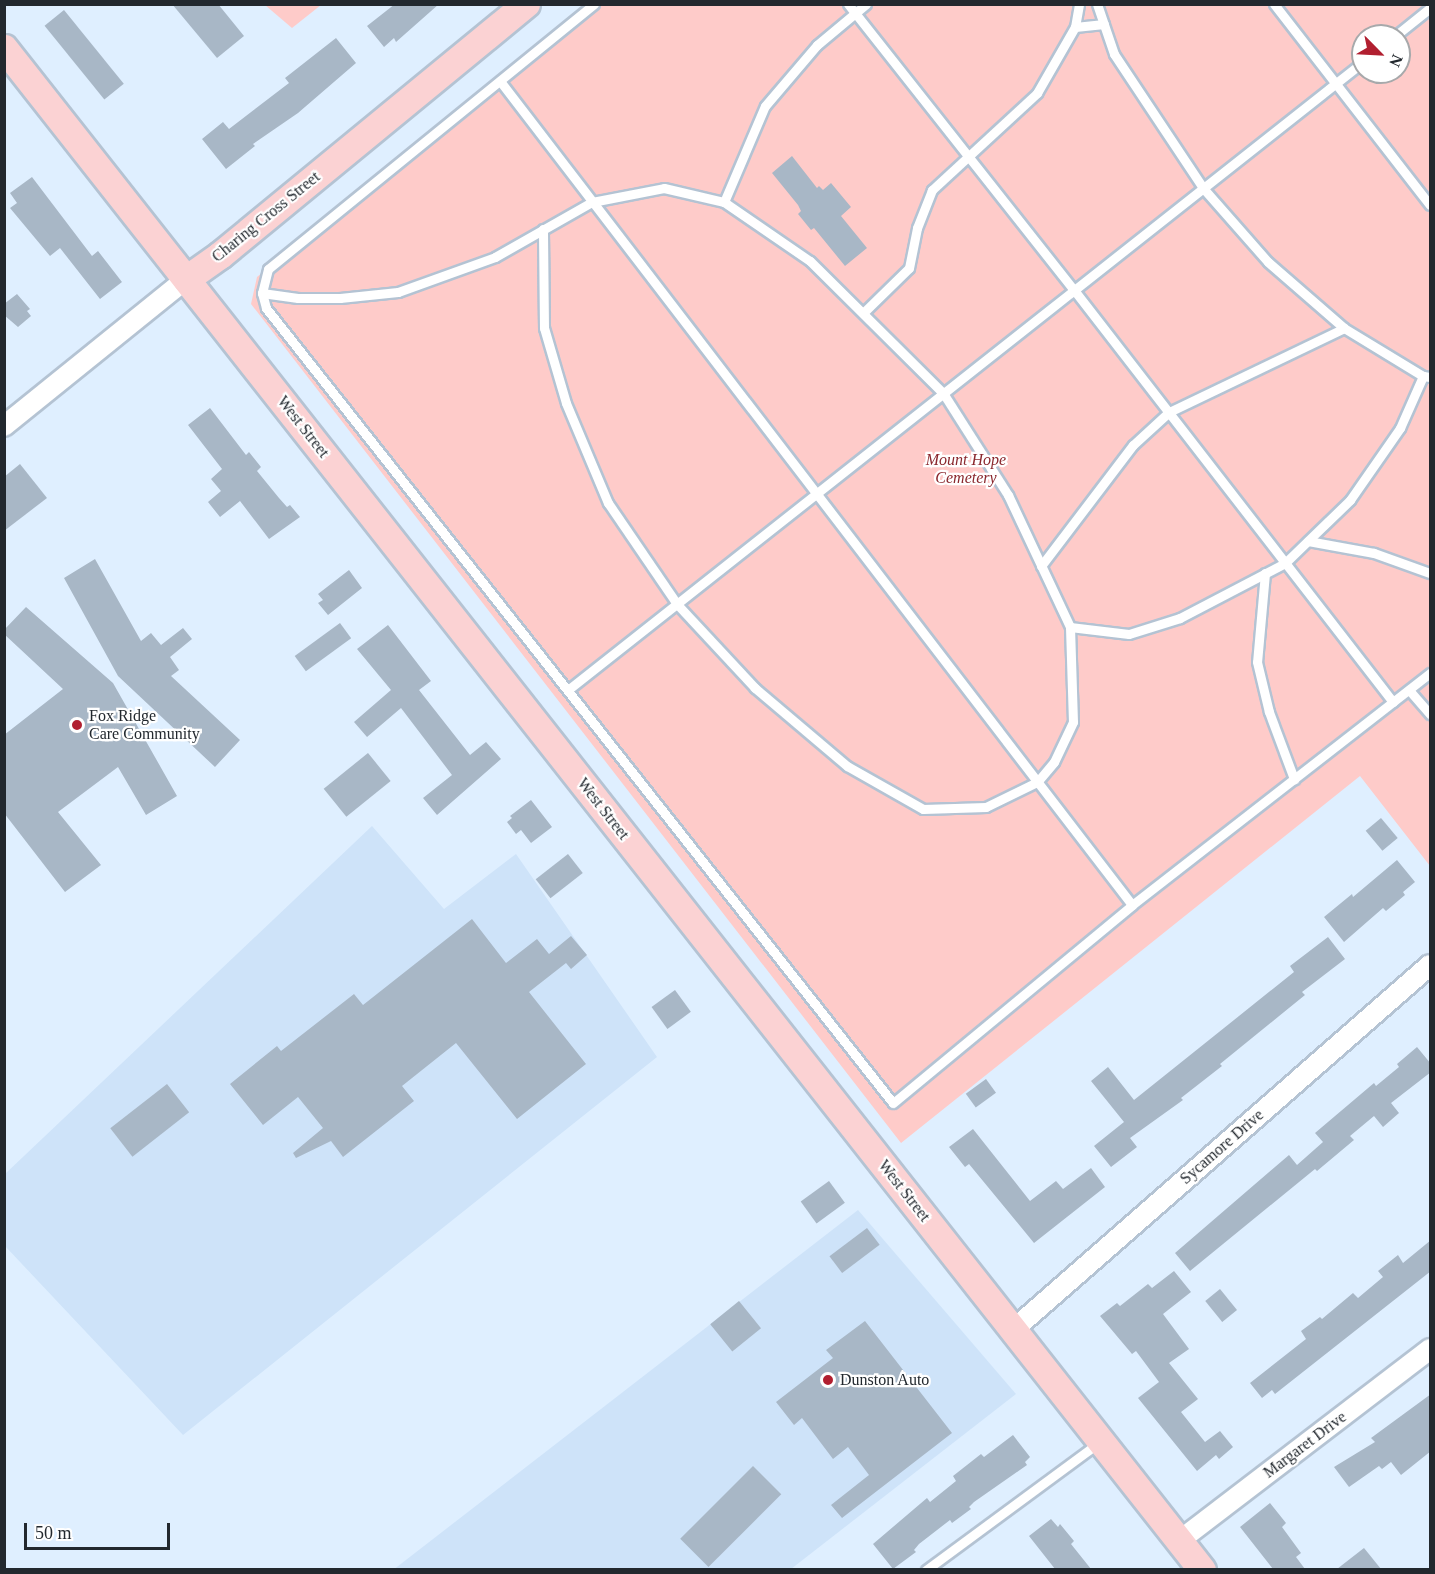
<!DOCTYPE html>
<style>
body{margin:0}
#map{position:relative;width:1435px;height:1574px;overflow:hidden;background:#dfefff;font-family:"Times New Roman",serif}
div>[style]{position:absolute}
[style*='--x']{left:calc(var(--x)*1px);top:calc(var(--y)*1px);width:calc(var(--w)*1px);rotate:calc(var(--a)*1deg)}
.built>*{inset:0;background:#cee3f9}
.green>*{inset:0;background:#fecbc9}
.building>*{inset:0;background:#a8b7c6;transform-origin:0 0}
.roads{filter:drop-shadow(2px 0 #b4c3d3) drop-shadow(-2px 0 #b4c3d3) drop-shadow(0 2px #b4c3d3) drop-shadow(0 -2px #b4c3d3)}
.service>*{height:9px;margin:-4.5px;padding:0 4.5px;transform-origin:4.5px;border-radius:4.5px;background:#fff}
.minor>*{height:20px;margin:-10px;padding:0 10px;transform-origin:10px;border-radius:10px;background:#fff}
.secondary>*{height:27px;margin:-13.5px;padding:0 13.5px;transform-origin:13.5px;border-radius:13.5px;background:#fbd2d3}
.dots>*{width:16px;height:16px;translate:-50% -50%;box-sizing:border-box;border:3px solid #fff;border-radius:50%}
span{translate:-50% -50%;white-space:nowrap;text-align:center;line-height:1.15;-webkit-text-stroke:4.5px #fff;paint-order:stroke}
.street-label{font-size:16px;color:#22282e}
.park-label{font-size:16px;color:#8a272d;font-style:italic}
.poi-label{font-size:16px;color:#22282e}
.left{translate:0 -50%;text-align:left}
.frame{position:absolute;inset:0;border:6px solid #22282e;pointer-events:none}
.north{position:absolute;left:1351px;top:24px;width:60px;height:60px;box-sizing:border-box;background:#fff;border:2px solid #a7a9ab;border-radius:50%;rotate:114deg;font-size:16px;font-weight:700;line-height:24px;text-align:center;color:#22282e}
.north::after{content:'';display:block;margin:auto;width:21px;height:27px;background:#b11f30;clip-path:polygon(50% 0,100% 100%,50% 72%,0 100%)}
.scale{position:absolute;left:24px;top:1523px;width:146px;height:27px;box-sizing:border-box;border:3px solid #22282e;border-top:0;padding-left:8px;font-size:18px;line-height:21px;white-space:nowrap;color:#22282e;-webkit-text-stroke:4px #fff;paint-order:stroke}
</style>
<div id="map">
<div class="built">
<i style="clip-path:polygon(372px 826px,444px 909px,516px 854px,657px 1057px,183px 1435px,5px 1246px,5px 1174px)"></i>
<i style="clip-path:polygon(858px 1210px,1016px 1394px,791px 1569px,393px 1570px)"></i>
</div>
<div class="green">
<i style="clip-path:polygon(265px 5px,321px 5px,292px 28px)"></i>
<i style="clip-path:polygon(evenodd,589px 5px,1430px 5px,1430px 866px,1360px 776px,901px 1143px,251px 304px,257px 277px,589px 5px,1363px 36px,1399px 36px,1399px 72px,1363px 72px,1363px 36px)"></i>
</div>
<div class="building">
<i style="clip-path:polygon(172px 4px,218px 4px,244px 36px,217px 58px)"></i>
<i style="clip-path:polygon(395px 4px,439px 4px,396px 42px,394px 38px,384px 47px,367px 26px)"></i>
<i style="left:64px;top:10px;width:95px;height:25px;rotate:51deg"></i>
<i style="clip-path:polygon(336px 38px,356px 63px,298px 113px,253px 144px,255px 146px,226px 169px,202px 139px,223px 122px,229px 129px,289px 83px,285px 78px)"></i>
<i style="clip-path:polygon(792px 156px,817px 188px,819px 186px,823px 190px,831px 183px,851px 207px,841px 216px,867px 248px,845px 266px,814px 228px,811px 230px,798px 214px,801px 211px,798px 205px,772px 173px)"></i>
<i style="clip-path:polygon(32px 177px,92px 256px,98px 251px,122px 282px,100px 299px,60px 248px,50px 256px,10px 208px,17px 203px,10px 193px)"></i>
<i style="clip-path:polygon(17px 294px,30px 309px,27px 311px,31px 316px,18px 327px,4px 315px,4px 304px)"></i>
<i style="clip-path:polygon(210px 408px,246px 455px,249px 452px,261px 467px,257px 471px,279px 498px,287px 507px,290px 505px,300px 517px,269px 539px,240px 501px,220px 517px,208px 502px,221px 491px,211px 479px,222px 469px,188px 425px)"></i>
<i style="clip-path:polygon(20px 464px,47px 498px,4px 531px,4px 477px)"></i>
<i style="clip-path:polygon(95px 559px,141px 641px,151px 633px,161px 645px,183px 628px,192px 639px,170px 657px,179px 670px,171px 676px,240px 740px,215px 767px,118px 676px,64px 578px)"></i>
<i style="clip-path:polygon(349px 570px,362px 588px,328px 615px,318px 603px,323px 600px,318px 594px)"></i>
<i style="clip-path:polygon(26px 607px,113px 683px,177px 796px,146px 815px,118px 767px,58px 812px,101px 865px,65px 892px,4px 813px,4px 735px,63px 689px,4px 634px,4px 630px)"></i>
<i style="left:340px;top:623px;width:19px;height:56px;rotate:54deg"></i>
<i style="clip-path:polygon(388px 625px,431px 681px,419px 690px,470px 755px,486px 742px,501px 759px,437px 815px,423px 798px,452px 775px,401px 708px,367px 737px,354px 722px,391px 690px,357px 649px)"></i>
<i style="left:368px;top:753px;width:36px;height:57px;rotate:51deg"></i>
<i style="clip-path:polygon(531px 800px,552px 827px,531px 843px,521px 830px,516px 834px,507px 822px,512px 818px,510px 816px)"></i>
<i style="left:1381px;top:818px;width:26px;height:20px;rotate:50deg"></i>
<i style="left:568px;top:854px;width:24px;height:41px;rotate:52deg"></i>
<i style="clip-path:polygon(1397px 860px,1415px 882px,1403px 892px,1405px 895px,1386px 911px,1383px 908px,1344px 942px,1324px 917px,1352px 894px,1353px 897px)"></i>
<i style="clip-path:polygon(472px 919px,506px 963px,537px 939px,549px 954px,571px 936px,587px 955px,571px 969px,566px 963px,529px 992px,586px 1064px,517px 1119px,456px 1043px,402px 1086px,414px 1101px,343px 1157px,331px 1141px,296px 1158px,293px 1153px,323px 1128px,298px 1097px,263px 1125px,230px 1084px,277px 1046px,281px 1051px,354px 994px,363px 1005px)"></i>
<i style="clip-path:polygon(1328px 937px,1345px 959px,1302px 992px,1305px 995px,1220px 1064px,1222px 1066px,1181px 1098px,1183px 1100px,1130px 1138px,1137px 1147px,1111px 1167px,1094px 1146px,1124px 1122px,1091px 1081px,1108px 1067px,1134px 1100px,1294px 972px,1290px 966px)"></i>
<i style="left:675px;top:990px;width:27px;height:29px;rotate:54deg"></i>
<i style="clip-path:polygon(1417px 1047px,1431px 1064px,1431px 1072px,1391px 1103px,1399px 1113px,1383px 1127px,1374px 1116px,1350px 1136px,1354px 1140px,1317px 1171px,1315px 1169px,1190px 1271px,1175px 1253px,1289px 1155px,1297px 1165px,1323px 1142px,1315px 1133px,1374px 1083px,1376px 1086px,1399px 1067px,1397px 1064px)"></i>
<i style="left:986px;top:1079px;width:17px;height:25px;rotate:54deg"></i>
<i style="left:167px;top:1084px;width:36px;height:72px;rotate:52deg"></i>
<i style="clip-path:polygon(973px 1129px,1030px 1201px,1056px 1181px,1063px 1189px,1091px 1168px,1105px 1187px,1034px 1243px,969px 1164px,965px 1167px,949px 1147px)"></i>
<i style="left:829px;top:1181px;width:27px;height:35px;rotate:54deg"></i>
<i style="left:867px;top:1228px;width:21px;height:47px;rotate:53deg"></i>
<i style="clip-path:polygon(1431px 1240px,1431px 1271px,1275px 1394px,1272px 1390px,1262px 1398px,1250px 1383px,1306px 1339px,1301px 1331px,1320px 1317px,1322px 1319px,1353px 1293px,1358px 1298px,1383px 1277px,1378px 1271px,1398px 1255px,1403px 1263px)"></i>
<i style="clip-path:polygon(1174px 1271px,1191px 1292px,1163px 1314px,1189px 1349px,1169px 1363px,1198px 1399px,1181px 1412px,1205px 1442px,1220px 1431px,1233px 1447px,1219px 1459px,1216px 1455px,1197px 1471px,1138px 1398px,1159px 1382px,1136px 1351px,1132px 1354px,1100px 1316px,1117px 1303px,1120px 1306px,1148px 1284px,1152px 1288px)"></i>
<i style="left:1220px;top:1289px;width:27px;height:19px;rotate:51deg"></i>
<i style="left:739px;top:1301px;width:35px;height:37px;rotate:51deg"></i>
<i style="clip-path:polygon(865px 1321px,952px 1433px,842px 1518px,831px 1505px,869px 1475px,848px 1447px,833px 1459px,802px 1418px,794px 1425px,776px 1402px,833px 1358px,826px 1350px)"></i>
<i style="clip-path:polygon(1431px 1394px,1431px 1451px,1401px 1475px,1391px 1462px,1382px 1469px,1379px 1466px,1349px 1487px,1334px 1467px,1375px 1442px,1371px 1438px)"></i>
<i style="clip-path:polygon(1013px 1435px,1030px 1457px,1025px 1462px,1027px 1465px,974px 1502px,969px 1507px,971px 1509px,952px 1523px,950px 1520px,919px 1544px,914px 1550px,916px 1552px,893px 1569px,873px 1544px,927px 1498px,930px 1502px,956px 1481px,953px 1476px,981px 1454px,984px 1457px)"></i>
<i style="left:753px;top:1466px;width:40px;height:103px;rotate:45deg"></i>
<i style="clip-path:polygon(1270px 1503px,1286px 1523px,1282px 1527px,1301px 1553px,1296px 1557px,1305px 1569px,1273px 1569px,1240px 1527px)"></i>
<i style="clip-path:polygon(1051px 1519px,1058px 1527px,1060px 1524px,1074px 1541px,1071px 1544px,1091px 1569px,1055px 1569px,1029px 1536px)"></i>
<i style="clip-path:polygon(1364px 1548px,1381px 1569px,1337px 1569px)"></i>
</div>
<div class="roads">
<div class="service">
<i style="--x:594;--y:4;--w:420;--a:140.9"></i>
<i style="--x:268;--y:269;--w:25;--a:104"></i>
<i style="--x:262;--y:293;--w:16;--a:75"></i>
<i style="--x:266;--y:308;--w:1012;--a:51.74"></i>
<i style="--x:893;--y:1103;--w:310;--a:-39.6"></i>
<i style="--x:1132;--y:905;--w:378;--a:-37.9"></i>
<i style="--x:848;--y:4;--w:365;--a:51.7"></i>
<i style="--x:1074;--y:290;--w:521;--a:52.25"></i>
<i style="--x:1097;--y:4;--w:53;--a:71.2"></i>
<i style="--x:1114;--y:54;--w:161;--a:56.4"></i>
<i style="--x:1203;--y:188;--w:98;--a:48.7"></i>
<i style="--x:1268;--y:262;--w:101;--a:41"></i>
<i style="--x:1344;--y:328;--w:92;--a:31.3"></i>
<i style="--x:1423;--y:376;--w:7;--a:8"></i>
<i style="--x:1274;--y:4;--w:254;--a:52.2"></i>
<i style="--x:1075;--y:27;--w:29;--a:-6"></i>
<i style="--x:1395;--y:36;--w:45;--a:-38.7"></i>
<i style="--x:500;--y:81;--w:1038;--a:52.51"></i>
<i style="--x:724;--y:202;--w:104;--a:-66.9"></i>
<i style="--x:765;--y:106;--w:80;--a:-49.6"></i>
<i style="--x:817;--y:45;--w:64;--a:-39.9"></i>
<i style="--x:262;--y:293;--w:36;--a:8"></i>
<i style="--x:298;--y:298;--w:42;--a:0"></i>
<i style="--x:340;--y:298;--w:58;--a:-5.9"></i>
<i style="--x:398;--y:292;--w:103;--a:-19.8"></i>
<i style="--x:495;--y:257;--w:112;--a:-29.6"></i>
<i style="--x:592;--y:202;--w:73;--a:-11"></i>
<i style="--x:664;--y:188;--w:62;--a:13.1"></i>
<i style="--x:724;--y:202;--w:104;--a:34.5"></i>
<i style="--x:810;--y:261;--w:187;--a:44.8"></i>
<i style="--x:943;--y:393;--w:121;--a:57.5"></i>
<i style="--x:1008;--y:495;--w:146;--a:64.8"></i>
<i style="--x:1070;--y:627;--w:95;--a:88.2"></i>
<i style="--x:1073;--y:722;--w:44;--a:115.4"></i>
<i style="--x:1054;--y:762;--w:26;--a:130"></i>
<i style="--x:1037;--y:782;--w:57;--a:153.9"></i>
<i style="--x:986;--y:807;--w:63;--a:178.2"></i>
<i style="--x:923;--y:809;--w:87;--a:-150.5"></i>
<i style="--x:847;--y:766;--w:121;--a:-139.7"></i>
<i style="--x:755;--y:688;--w:115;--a:-132.9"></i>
<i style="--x:677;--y:604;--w:122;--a:-124.3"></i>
<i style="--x:608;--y:503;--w:108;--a:-112.8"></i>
<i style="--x:566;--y:403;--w:78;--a:-106.3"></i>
<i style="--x:544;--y:328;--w:99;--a:-90.6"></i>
<i style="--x:863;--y:313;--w:64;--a:-44.4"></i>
<i style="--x:909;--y:268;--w:41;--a:-78.7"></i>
<i style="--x:917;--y:228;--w:41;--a:-68.5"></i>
<i style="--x:932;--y:190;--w:143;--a:-42.7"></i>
<i style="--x:1037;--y:93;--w:76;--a:-60.1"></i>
<i style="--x:1075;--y:27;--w:23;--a:-80"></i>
<i style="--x:1308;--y:541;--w:67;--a:10.3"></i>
<i style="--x:1374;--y:553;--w:59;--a:19.7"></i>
<i style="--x:1041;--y:566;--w:152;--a:-52.8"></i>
<i style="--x:1133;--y:445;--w:49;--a:-42.5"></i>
<i style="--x:1169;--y:412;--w:194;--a:-25.6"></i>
<i style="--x:1265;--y:573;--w:89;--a:95.1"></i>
<i style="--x:1257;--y:662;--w:51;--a:76.5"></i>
<i style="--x:1269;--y:712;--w:72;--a:69.5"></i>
<i style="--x:1070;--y:627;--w:59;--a:6.8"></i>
<i style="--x:1129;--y:634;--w:53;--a:-17.4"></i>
<i style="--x:1180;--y:618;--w:119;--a:-27.6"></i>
<i style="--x:1285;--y:563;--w:91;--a:-44.1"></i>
<i style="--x:1350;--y:500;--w:88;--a:-55.2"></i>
<i style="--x:1400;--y:428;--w:57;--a:-66.1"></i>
<i style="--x:569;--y:689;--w:1012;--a:-38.3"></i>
<i style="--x:1409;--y:690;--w:32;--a:49"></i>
<i style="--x:926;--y:1570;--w:214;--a:-36.4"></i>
</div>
<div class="minor">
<i style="--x:4;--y:426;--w:234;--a:-38.9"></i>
<i style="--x:1013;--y:1330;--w:554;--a:-41.2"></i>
<i style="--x:1179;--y:1541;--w:316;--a:-37.4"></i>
</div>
<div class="secondary">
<i style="--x:4;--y:48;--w:1937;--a:51.79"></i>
<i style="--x:186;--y:279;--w:42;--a:-35.2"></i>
<i style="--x:220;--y:255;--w:396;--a:-39.4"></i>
</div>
</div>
<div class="dots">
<i style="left:77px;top:725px;background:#b11f30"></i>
<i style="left:828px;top:1380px;background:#b11f30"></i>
</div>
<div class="street-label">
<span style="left:266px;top:217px;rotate:-39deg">Charing Cross Street</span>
<span style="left:303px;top:427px;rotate:52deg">West Street</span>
<span style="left:603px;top:809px;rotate:52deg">West Street</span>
<span style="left:1222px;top:1147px;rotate:-41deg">Sycamore Drive</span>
<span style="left:904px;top:1191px;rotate:52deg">West Street</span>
<span style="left:1305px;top:1445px;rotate:-37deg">Margaret Drive</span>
</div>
<div class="park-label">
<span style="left:966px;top:469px">Mount Hope<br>Cemetery</span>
</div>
<div class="poi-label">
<span class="left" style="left:89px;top:725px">Fox Ridge<br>Care Community</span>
<span class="left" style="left:840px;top:1380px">Dunston Auto</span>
</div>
<div class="frame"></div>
<div class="north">N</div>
<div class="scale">50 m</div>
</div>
